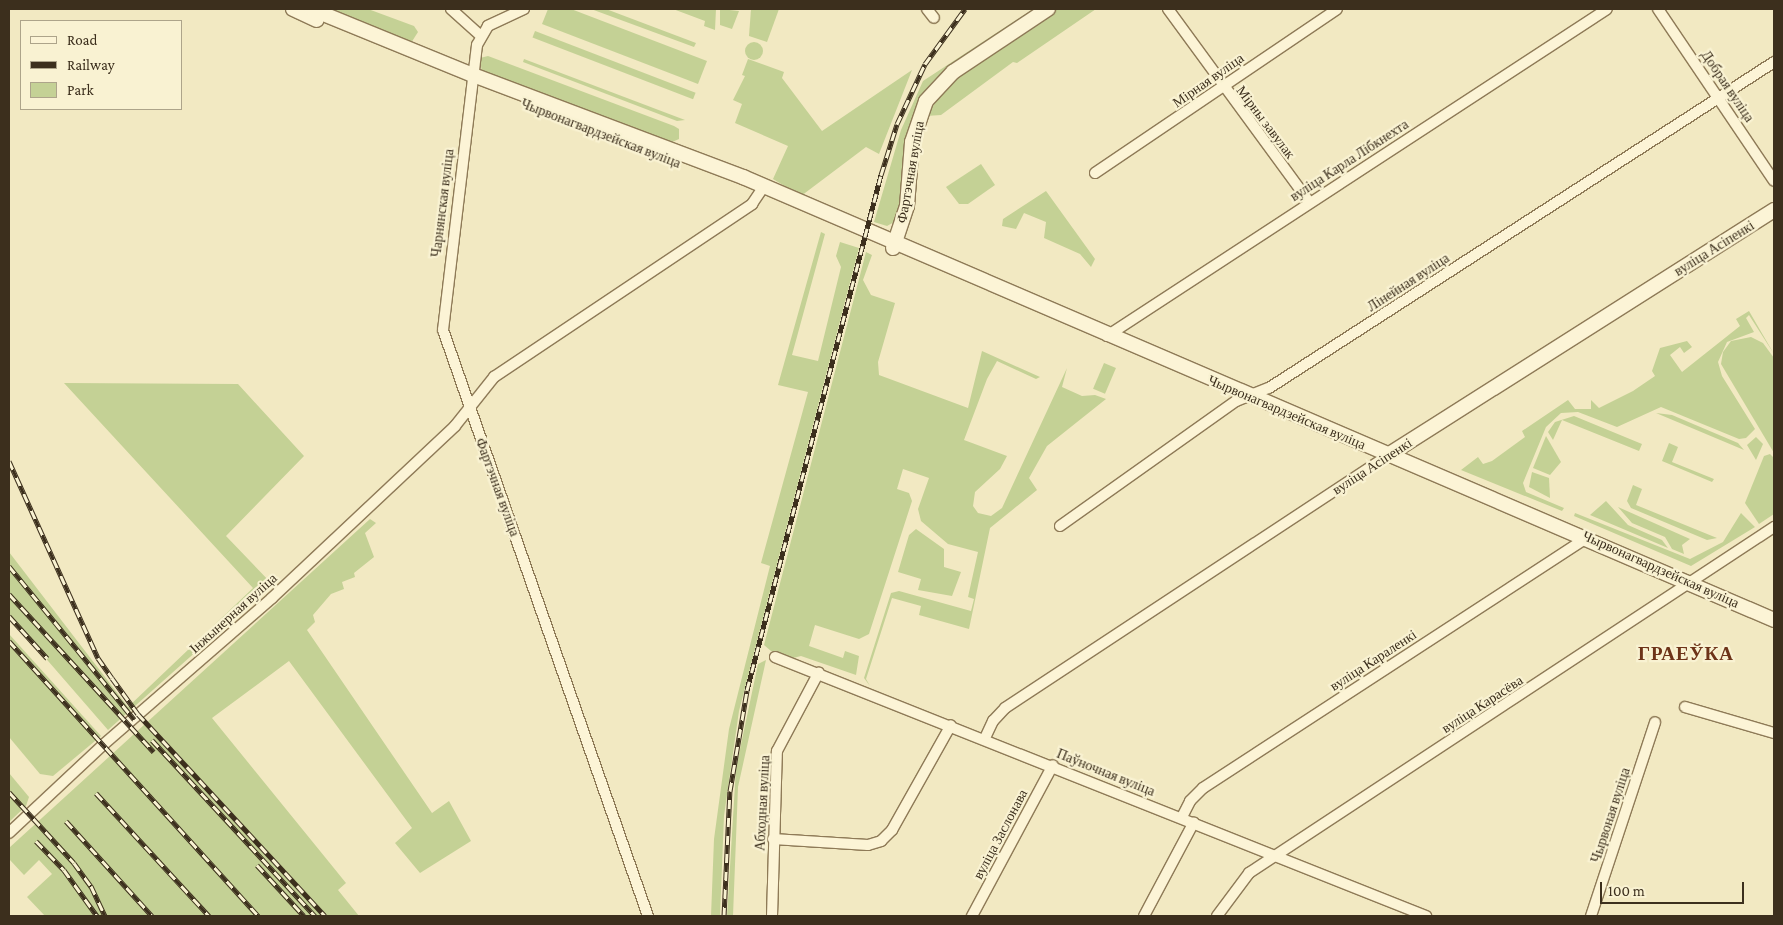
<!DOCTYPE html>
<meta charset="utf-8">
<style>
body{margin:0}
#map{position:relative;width:1783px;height:925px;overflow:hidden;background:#f2e9c2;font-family:"Crimson Pro",serif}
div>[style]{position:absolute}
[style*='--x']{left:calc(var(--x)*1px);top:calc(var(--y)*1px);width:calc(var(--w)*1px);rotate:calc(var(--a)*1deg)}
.green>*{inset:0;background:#c4d195;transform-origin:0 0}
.round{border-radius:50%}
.roads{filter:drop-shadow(1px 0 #8e7a57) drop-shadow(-1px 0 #8e7a57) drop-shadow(0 1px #8e7a57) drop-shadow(0 -1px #8e7a57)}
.street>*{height:10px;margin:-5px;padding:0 5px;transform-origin:5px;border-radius:5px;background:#fcf4d6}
.secondary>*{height:14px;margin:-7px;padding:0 7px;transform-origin:7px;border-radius:7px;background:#fcf4d6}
.rail>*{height:5px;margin-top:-2.5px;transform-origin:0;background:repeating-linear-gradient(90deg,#f9f2d2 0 9px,#3c2f1d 0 18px);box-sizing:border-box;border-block:1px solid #3c2f1d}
span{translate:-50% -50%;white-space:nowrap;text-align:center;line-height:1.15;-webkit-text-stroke:4.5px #f9f2d2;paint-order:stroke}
.street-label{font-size:14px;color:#3c2f1d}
.district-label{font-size:19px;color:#6d3318;font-weight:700;letter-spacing:1px}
.frame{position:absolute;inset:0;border:10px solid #3c2f1d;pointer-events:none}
.legend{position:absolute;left:20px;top:20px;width:162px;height:90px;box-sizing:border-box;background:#f9f2d2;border:1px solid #ada48a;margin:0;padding:6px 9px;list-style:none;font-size:15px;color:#3c2f1d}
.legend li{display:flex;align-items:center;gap:10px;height:25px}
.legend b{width:25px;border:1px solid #ada48a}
.scale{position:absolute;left:1600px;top:882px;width:144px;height:22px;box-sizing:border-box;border:2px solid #3c2f1d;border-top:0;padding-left:6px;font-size:15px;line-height:18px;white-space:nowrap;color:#3c2f1d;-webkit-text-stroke:4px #f9f2d2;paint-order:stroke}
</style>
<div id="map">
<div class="green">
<i style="clip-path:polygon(321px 9px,368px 9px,414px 26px,418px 32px,411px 43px)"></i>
<i style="clip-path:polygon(548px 9px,571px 9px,707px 61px,698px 84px,542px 24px)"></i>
<i style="clip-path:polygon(591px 9px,606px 9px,696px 43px,694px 47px)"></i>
<i style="clip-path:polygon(673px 9px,716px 9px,715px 30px,704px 26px,705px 21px)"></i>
<i style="clip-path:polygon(720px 9px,739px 11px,732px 29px,720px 25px)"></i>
<i style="clip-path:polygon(751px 9px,779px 9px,767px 42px,749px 36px)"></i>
<i style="clip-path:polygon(1033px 9px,1040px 9px,942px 74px,926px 90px,896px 221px,887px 226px,874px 222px,901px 130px,923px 81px)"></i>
<i style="clip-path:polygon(1056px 9px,1096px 9px,1017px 63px,1013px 62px,941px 115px,926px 116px,948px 85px)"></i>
<i style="left:535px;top:31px;width:172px;height:7px;rotate:21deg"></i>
<i class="round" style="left:745px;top:42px;width:18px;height:18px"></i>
<i style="clip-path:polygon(488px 56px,674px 126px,679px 129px,679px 139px,670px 143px,482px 73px,480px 58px)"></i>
<i style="clip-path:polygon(524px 59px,685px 120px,677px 121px,523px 62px)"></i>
<i style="clip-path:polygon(748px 59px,784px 72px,782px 78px,822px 131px,912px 70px,879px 154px,866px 147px,801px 196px,773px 179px,788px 146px,735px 123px,742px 104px,733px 100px,745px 76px,742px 75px)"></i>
<i style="clip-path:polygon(981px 164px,995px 185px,968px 204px,959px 204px,946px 187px)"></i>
<i style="clip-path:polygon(1046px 191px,1095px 259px,1091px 267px,1080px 254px,1044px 238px,1046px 222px,1024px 213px,1016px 229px,1002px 226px,1003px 219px)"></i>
<i style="clip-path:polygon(821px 232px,825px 234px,792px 355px,818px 361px,841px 267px,836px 256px,840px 242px,859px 248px,739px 711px,724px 816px,720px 916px,711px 916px,714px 839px,729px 729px,770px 566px,761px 563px,808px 392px,778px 385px)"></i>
<i style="clip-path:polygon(866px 252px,872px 255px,863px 280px,871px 295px,895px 303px,878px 362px,879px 375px,968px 408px,982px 351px,1040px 377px,1036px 379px,997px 361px,987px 379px,964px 440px,1007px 456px,1000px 469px,975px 492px,973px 506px,978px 513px,991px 516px,1002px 508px,1067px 368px,1062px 387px,1082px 396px,1095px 395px,1106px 399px,1047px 446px,1029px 478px,1037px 490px,990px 528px,969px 629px,919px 615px,921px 606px,892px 598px,866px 679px,870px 686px,864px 678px,891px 593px,899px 591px,971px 611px,974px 599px,968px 597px,978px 552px,948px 544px,921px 521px,918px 509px,929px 478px,903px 469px,897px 489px,909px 493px,912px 501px,869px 634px,859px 639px,815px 625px,809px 646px,843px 658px,845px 651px,859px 656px,856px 675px,801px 656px,793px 658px,771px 651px,764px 645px)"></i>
<i style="clip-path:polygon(1749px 311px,1774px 354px,1749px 315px,1746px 318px,1754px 332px,1727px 342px,1718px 362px,1722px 376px,1755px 429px,1746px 438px,1739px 439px,1661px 407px,1617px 427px,1578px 412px,1561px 413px,1546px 427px,1523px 483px,1526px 492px,1564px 508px,1562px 511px,1461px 470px,1478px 457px,1483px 464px,1492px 461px,1525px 437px,1522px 431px,1568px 400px,1575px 409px,1591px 409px,1591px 400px,1599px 408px,1633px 391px,1655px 376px,1652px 371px,1660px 348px,1687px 341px,1692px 347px,1684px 353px,1680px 347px,1670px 355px,1682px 372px,1740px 326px,1736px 319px)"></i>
<i style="clip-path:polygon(1751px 337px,1763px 343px,1774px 358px,1774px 453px,1721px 364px,1723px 352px,1731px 341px)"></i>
<i style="left:1104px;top:363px;width:13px;height:28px;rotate:23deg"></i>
<i style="clip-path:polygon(64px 383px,238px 384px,304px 456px,226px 536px,272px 584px,108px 730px,9px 616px,9px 552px,128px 707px,253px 588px)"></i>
<i style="clip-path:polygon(1656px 413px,1672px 415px,1738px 443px,1744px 450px)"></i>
<i style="clip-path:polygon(1574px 416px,1642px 444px,1639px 451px,1562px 420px,1553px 440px,1548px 432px,1555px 422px)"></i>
<i style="clip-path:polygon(1546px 436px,1561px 462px,1550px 475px,1533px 468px)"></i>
<i style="clip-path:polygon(1756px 437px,1763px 444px,1756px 460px,1747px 445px)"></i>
<i style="clip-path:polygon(1669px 443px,1678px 447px,1672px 462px,1714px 479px,1712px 482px,1662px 461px)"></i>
<i style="clip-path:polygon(1770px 454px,1774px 458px,1774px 514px,1759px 524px,1745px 503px,1764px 456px)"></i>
<i style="clip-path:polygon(1532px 472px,1549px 478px,1550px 498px,1529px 487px)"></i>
<i style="clip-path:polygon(1633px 485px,1642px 489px,1636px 505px,1717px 538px,1707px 540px,1631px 508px,1627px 501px)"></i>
<i style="clip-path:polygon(1606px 501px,1628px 525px,1662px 540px,1668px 548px,1590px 515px)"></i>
<i style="clip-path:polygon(1618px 507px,1690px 539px,1682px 545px,1684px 554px,1672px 549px,1665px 537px,1632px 523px)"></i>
<i style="clip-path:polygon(1575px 513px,1690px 559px,1723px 542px,1741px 513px,1755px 527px,1691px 566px,1574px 516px)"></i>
<i style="clip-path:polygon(370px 519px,376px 523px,365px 533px,374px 557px,354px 573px,355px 577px,342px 582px,344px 589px,331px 594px,313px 615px,315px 622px,307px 630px,432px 813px,449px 801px,471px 841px,420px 873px,395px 843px,412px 828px,289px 661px,212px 718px,346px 883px,338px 890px,359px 916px,45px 916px,27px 897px,52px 874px,39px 860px,24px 875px,9px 859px,9px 848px)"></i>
<i style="clip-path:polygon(916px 529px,944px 549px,944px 567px,961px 572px,952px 596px,918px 590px,921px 579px,898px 572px,909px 535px)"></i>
<i style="clip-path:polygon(9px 634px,101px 736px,53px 776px,40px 774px,9px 737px)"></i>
<i style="clip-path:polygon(766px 660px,738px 787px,733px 916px,727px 916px,736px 768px,758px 664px)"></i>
<i style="clip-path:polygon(9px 773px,29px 797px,26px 806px,9px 822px)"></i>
</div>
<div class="roads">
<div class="street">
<i style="--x:451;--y:9;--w:39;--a:42"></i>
<i style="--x:524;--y:9;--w:40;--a:155"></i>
<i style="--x:488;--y:26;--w:22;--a:120"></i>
<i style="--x:477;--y:45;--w:287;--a:96.8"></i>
<i style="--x:443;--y:330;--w:621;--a:70.72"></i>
<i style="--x:927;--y:9;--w:11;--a:52"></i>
<i style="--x:1168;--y:9;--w:240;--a:53.8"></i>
<i style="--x:1658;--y:9;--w:207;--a:56"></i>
<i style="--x:1095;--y:173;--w:292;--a:-34.1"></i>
<i style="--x:1107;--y:336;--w:597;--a:-33.18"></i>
<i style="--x:1060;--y:526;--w:216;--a:-35.4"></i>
<i style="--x:1236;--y:401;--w:35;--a:-22"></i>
<i style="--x:1269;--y:388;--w:601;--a:-32.84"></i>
<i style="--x:775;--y:657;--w:701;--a:21.7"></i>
<i style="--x:1685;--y:707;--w:93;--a:16.3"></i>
<i style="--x:985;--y:738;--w:19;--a:-65"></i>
<i style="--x:993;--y:721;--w:18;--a:-47"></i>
<i style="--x:1005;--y:708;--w:459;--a:-33.4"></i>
<i style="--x:1182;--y:817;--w:18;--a:-63"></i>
<i style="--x:1190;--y:801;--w:18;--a:-45"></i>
<i style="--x:1203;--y:788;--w:460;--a:-33.1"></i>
<i style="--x:9;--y:833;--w:129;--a:-43.1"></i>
<i style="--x:103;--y:745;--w:224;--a:-41"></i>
<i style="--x:272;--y:598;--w:251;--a:-43.2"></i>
<i style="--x:455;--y:426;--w:63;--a:-51.5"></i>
<i style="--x:494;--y:377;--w:311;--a:-33.8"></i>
<i style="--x:752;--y:204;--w:22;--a:-56"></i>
<i style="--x:773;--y:839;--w:95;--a:3.6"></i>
<i style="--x:868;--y:845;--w:14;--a:-17"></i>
<i style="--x:881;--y:841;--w:16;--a:-45"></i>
<i style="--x:892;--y:830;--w:120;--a:-60.7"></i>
<i style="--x:772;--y:916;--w:165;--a:-88.3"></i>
<i style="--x:777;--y:751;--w:89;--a:-62"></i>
<i style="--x:972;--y:916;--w:171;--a:-61.8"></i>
<i style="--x:1144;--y:916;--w:106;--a:-62"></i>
<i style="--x:1217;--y:916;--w:54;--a:-53.3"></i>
<i style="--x:1249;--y:873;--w:629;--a:-33.39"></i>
<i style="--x:1591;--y:916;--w:204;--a:-71.7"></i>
</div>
<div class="secondary">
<i style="--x:293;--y:9;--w:26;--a:25"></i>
<i style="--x:311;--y:9;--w:175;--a:22.2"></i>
<i style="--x:473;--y:75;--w:289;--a:20.7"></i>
<i style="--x:743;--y:177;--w:1122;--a:23.25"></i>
<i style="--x:893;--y:248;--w:44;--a:-71.6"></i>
<i style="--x:907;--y:206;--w:64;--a:-85.5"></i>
<i style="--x:912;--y:142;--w:43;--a:-71.1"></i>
<i style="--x:926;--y:101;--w:40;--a:-47"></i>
<i style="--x:953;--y:72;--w:114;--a:-33.6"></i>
<i style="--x:1388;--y:455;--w:457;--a:-32.4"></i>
</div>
</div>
<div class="rail">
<i style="--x:9;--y:461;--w:216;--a:65.7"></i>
<i style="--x:98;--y:658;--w:24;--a:55"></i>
<i style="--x:112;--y:678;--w:44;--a:54.2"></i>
<i style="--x:138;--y:714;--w:275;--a:47.2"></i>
<i style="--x:9;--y:566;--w:198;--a:50.8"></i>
<i style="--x:9;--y:594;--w:214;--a:47.5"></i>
<i style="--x:9;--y:616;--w:57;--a:47.9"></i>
<i style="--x:9;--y:641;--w:371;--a:47.8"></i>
<i style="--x:152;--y:740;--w:240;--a:47.2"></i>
<i style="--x:9;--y:792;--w:96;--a:47.5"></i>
<i style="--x:74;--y:863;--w:29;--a:54"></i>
<i style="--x:91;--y:886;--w:33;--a:65"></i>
<i style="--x:96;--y:793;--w:167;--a:47.4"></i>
<i style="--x:66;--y:821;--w:128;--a:47.8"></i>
<i style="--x:36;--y:841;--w:40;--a:46"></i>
<i style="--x:64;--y:870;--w:57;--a:54.3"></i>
<i style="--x:257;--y:865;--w:69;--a:47.3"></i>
<i style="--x:724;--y:916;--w:125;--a:-87.3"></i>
<i style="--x:730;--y:791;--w:102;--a:-80.4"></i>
<i style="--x:747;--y:690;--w:532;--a:-75.42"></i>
<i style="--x:881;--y:175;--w:53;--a:-72.6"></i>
<i style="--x:897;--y:124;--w:66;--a:-65"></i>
<i style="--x:925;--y:64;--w:68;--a:-54"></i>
</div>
<div class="street-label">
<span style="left:1208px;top:80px;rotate:-35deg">Мірная вуліца</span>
<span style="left:1728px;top:86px;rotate:56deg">Добрая вуліца</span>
<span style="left:1266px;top:122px;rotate:53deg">Мірны завулак</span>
<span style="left:601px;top:133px;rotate:21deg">Чырвонагвардзейская вуліца</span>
<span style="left:1349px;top:160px;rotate:-33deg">вуліца Карла Лібкнехта</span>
<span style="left:910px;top:172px;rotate:-80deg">Фартэчная вуліца</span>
<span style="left:442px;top:203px;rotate:-83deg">Чарнянская вуліца</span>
<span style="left:1714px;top:248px;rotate:-32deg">вуліца Асіпенкі</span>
<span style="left:1408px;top:282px;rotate:-33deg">Лінейная вуліца</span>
<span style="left:1287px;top:412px;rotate:23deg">Чырвонагвардзейская вуліца</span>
<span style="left:1372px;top:466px;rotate:-33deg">вуліца Асіпенкі</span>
<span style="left:498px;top:487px;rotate:70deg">Фартэчная вуліца</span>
<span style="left:1661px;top:569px;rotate:24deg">Чырвонагвардзейская вуліца</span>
<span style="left:233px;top:613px;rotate:-42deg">Інжынерная вуліца</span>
<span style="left:1373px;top:660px;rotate:-33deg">вуліца Караленкі</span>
<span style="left:1482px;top:704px;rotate:-33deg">вуліца Карасёва</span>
<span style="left:1106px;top:772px;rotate:22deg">Паўночная вуліца</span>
<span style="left:762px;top:803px;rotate:-87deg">Абходная вуліца</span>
<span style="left:1610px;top:815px;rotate:-72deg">Чырвоная вуліца</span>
<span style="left:1000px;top:834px;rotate:-62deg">вуліца Заслонава</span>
</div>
<div class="district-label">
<span style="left:1686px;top:654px">ГРАЕЎКА</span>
</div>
<div class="frame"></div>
<ul class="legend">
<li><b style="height:6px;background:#fcf4d6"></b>Road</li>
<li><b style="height:6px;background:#3c2f1d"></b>Railway</li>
<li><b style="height:14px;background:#c4d195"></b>Park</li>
</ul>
<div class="scale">100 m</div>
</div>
